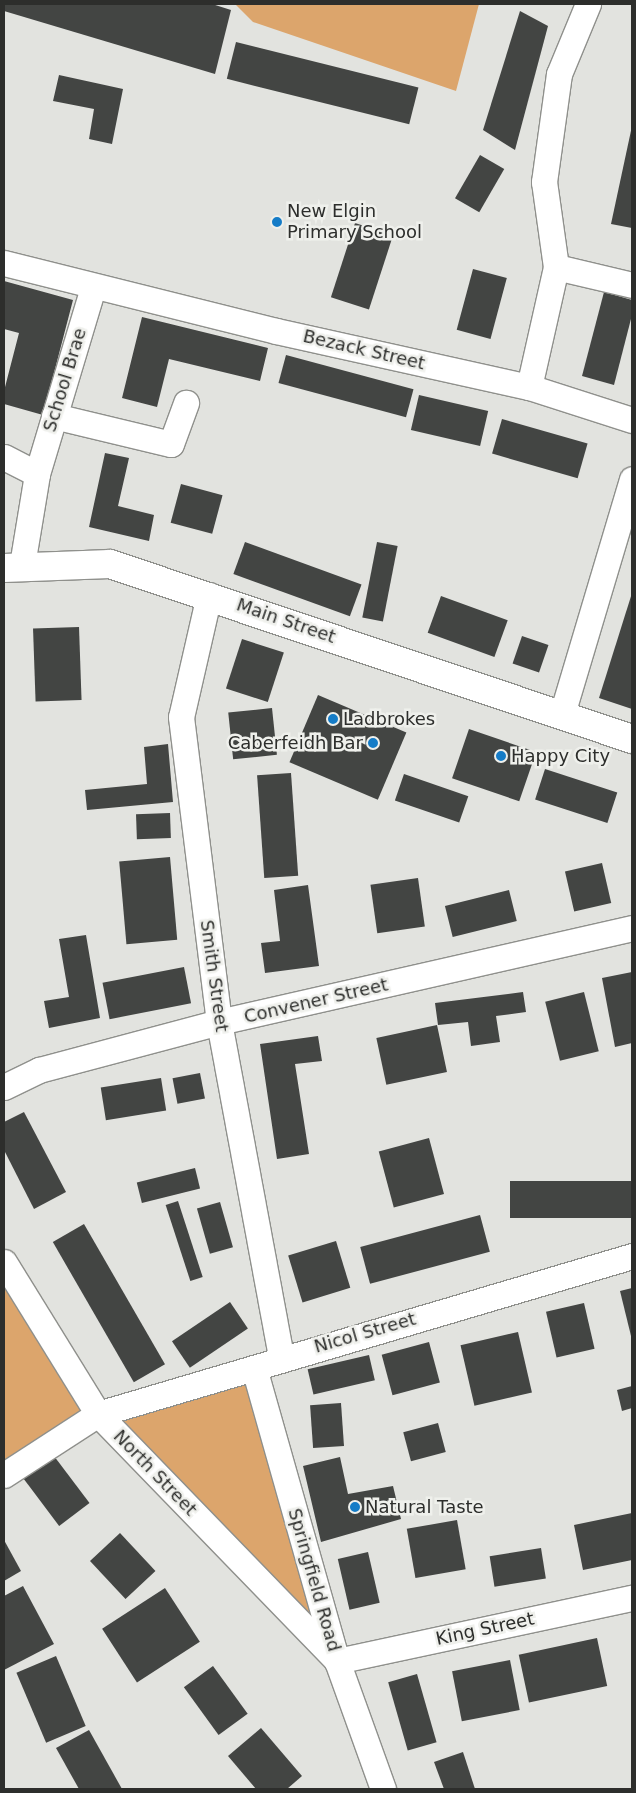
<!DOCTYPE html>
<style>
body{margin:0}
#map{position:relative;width:636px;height:1793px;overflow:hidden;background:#e2e3df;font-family:"DejaVu Sans",sans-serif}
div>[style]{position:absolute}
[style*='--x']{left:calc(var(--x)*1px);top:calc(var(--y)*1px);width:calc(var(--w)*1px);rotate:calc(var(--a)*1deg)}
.green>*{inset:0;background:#dca56c}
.building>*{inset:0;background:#434543;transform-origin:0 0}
.roads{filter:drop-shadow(1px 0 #8f908c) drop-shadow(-1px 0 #8f908c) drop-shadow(0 1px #8f908c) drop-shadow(0 -1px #8f908c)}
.minor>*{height:25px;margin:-12.5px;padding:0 12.5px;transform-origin:12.5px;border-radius:12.5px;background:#fff}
.primary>*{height:28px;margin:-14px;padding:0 14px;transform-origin:14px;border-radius:14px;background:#fff}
.dots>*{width:14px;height:14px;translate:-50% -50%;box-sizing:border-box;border:2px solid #eff0ec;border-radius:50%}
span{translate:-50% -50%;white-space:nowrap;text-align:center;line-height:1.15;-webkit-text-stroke:5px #eff0ec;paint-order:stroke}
.poi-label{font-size:18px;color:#2d2e2c}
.left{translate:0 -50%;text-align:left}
.right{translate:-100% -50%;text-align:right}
.street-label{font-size:18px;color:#2d2e2c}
.frame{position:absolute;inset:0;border:5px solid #2d2e2c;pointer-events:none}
</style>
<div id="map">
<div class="green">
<i style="clip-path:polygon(235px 4px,479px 4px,456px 91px,253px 22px)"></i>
<i style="clip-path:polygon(4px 1262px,98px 1414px,254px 1368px,337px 1661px,98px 1414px,4px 1475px)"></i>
</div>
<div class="building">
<i style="clip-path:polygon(4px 4px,212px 4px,231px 10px,215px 74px,4px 11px)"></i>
<i style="clip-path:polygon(520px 11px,548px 26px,515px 150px,483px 130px)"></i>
<i style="left:236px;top:42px;width:188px;height:38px;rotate:14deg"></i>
<i style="clip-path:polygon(59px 75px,123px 89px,112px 144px,89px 139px,94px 109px,53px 101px)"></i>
<i style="clip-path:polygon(632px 126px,632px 228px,611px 224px)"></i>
<i style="left:480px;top:155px;width:28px;height:50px;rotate:30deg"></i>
<i style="left:355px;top:223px;width:40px;height:78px;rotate:18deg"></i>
<i style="left:473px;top:269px;width:35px;height:63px;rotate:15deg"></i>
<i style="clip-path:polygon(4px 281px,73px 300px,43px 415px,4px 404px,4px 391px,19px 333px,4px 329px)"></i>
<i style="clip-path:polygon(604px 292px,632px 300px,632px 315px,614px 385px,582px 376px)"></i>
<i style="clip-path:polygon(142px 317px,268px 348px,260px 381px,169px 359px,157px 407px,122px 398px)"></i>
<i style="left:286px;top:355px;width:132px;height:29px;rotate:15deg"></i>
<i style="left:419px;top:395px;width:71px;height:36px;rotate:13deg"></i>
<i style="left:502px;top:419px;width:89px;height:36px;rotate:16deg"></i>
<i style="clip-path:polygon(105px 453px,129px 458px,118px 506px,154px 515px,149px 541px,89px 527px)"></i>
<i style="left:181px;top:484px;width:43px;height:40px;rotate:15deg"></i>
<i style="left:245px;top:542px;width:124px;height:34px;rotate:20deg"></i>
<i style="left:377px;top:542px;width:21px;height:77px;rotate:11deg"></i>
<i style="clip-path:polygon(632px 593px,632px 709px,599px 698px)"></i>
<i style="left:441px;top:596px;width:71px;height:39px;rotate:20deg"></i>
<i style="left:79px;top:627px;width:73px;height:46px;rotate:88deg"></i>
<i style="left:522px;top:636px;width:28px;height:29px;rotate:19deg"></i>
<i style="left:242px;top:639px;width:44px;height:52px;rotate:18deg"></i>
<i style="left:318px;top:695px;width:96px;height:73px;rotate:23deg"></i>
<i style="left:272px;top:708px;width:47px;height:44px;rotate:84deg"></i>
<i style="left:469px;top:729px;width:71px;height:52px;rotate:19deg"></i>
<i style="clip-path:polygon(168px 744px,173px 802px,87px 810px,85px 790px,147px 784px,144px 747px)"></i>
<i style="left:545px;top:769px;width:76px;height:32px;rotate:18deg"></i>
<i style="left:291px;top:773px;width:103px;height:34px;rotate:86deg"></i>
<i style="left:404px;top:774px;width:68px;height:28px;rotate:19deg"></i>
<i style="left:170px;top:813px;width:25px;height:34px;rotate:88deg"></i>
<i style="left:170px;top:857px;width:83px;height:51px;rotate:85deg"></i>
<i style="left:602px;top:863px;width:41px;height:38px;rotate:77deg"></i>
<i style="left:418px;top:878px;width:49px;height:48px;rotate:82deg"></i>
<i style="clip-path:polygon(308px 885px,319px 966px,265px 973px,261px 943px,280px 941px,274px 890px)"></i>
<i style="left:509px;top:890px;width:32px;height:66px;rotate:76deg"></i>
<i style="clip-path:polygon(86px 935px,100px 1018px,49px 1028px,44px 1001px,69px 997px,59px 939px)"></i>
<i style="left:184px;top:967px;width:37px;height:83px;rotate:79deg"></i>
<i style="clip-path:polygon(632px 972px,632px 1043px,615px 1047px,602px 978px)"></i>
<i style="clip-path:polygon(523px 992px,526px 1012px,496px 1016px,500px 1042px,471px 1046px,468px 1022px,438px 1025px,435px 1003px)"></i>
<i style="left:584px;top:992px;width:61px;height:40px;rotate:76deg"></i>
<i style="left:437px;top:1025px;width:48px;height:62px;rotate:78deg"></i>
<i style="clip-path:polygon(318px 1036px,322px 1061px,295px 1064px,309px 1154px,277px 1159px,260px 1044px)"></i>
<i style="left:200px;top:1073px;width:26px;height:28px;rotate:79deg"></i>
<i style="left:161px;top:1078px;width:33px;height:61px;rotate:81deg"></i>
<i style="clip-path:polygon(24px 1112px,66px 1192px,34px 1209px,4px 1150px,4px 1122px)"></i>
<i style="left:429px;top:1138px;width:58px;height:52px;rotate:75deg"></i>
<i style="left:195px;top:1168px;width:21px;height:60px;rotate:76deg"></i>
<i style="left:632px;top:1181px;width:37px;height:122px;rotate:90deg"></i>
<i style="left:178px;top:1201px;width:80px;height:13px;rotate:72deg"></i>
<i style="left:220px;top:1202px;width:47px;height:24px;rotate:74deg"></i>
<i style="left:480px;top:1215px;width:38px;height:124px;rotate:75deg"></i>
<i style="left:84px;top:1224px;width:162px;height:36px;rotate:60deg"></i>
<i style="left:336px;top:1241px;width:49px;height:50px;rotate:73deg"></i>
<i style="clip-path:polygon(632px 1288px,632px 1340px,620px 1291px)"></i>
<i style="left:230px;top:1302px;width:32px;height:70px;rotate:56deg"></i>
<i style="left:584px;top:1303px;width:47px;height:39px;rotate:77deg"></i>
<i style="left:518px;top:1332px;width:62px;height:59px;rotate:77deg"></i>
<i style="left:429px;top:1342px;width:42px;height:49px;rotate:75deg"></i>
<i style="left:369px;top:1355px;width:26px;height:63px;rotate:77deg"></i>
<i style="clip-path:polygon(632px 1386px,632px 1408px,622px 1411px,617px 1390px)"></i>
<i style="left:341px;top:1403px;width:43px;height:31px;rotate:86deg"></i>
<i style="left:438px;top:1423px;width:30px;height:36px;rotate:75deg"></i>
<i style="left:54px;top:1456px;width:59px;height:38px;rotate:53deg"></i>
<i style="clip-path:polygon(340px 1457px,348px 1494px,393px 1486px,401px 1519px,321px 1542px,303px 1466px)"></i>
<i style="clip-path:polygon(632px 1513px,632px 1560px,583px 1570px,574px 1525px)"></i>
<i style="left:457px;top:1520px;width:50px;height:51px;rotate:80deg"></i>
<i style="left:120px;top:1533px;width:52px;height:41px;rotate:47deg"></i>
<i style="clip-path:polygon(4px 1540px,21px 1571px,4px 1581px)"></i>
<i style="left:541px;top:1548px;width:31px;height:52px;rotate:81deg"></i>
<i style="left:368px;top:1552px;width:52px;height:31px;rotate:77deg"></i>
<i style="clip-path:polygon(23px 1586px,54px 1644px,4px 1670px,4px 1596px)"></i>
<i style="left:165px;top:1588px;width:64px;height:75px;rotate:57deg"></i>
<i style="left:597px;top:1638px;width:49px;height:80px;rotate:78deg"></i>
<i style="left:56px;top:1656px;width:76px;height:43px;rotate:67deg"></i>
<i style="left:510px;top:1660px;width:51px;height:59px;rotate:79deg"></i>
<i style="left:213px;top:1666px;width:59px;height:36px;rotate:54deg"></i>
<i style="left:417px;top:1674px;width:71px;height:30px;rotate:74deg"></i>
<i style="clip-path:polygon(261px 1728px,302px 1776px,287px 1789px,256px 1789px,228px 1756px)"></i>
<i style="clip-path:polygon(89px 1730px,122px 1789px,79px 1789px,56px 1748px)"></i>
<i style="clip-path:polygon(463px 1752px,475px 1789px,444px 1789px,434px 1762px)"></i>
</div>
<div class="roads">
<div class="minor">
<i style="--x:4;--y:263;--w:280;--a:14"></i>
<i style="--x:276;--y:331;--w:259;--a:12.5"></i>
<i style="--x:529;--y:387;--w:108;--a:17.8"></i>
<i style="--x:556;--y:267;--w:78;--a:13.3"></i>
<i style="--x:529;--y:387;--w:123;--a:-77.3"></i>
<i style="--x:556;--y:267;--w:86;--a:-98"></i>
<i style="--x:544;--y:182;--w:109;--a:-82.1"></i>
<i style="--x:559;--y:74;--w:76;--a:-67.5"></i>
<i style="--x:54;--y:416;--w:120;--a:13.5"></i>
<i style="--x:171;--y:444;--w:44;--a:-69.9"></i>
<i style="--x:4;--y:457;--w:37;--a:27"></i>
<i style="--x:22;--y:565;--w:92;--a:-80.6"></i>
<i style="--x:37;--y:474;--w:195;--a:-73.3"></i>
<i style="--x:209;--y:595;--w:125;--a:102.9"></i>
<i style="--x:181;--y:717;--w:307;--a:82.9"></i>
<i style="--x:219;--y:1022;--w:342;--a:79.5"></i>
<i style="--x:562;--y:714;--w:245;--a:-73.4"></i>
<i style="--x:4;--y:1087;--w:39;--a:-26"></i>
<i style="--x:39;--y:1070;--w:186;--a:-14.9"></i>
<i style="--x:219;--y:1022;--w:424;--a:-12.8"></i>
<i style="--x:4;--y:1262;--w:179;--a:58.3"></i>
<i style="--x:98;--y:1414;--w:344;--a:45.9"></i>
<i style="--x:254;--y:1368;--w:305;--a:74.2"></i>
<i style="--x:337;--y:1661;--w:136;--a:70.2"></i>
<i style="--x:4;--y:1475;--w:112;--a:-33"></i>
<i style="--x:98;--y:1414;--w:557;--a:-16.48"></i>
<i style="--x:337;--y:1661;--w:302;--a:-12.1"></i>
</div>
<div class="primary">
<i style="--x:4;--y:568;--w:106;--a:-2.2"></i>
<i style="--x:110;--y:564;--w:551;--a:18.53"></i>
</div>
</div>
<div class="dots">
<i style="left:277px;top:222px;background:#157cc7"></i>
<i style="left:333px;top:719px;background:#157cc7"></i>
<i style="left:373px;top:743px;background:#157cc7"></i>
<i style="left:501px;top:756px;background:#157cc7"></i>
<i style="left:355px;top:1507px;background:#157cc7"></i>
</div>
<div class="poi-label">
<span class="left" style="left:287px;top:222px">New Elgin<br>Primary School</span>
<span class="left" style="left:343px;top:719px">Ladbrokes</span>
<span class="right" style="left:363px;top:743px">Caberfeidh Bar</span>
<span class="left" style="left:511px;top:756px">Happy City</span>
<span class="left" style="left:365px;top:1507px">Natural Taste</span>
</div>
<div class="street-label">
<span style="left:364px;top:350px;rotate:13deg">Bezack Street</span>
<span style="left:65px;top:380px;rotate:-73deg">School Brae</span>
<span style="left:286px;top:621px;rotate:19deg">Main Street</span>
<span style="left:214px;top:976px;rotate:82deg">Smith Street</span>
<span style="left:316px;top:1001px;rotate:-13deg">Convener Street</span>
<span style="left:365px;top:1333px;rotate:-16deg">Nicol Street</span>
<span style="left:155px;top:1473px;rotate:46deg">North Street</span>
<span style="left:314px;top:1580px;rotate:74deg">Springfield Road</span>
<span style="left:485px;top:1629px;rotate:-12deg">King Street</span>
</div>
<div class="frame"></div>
</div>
